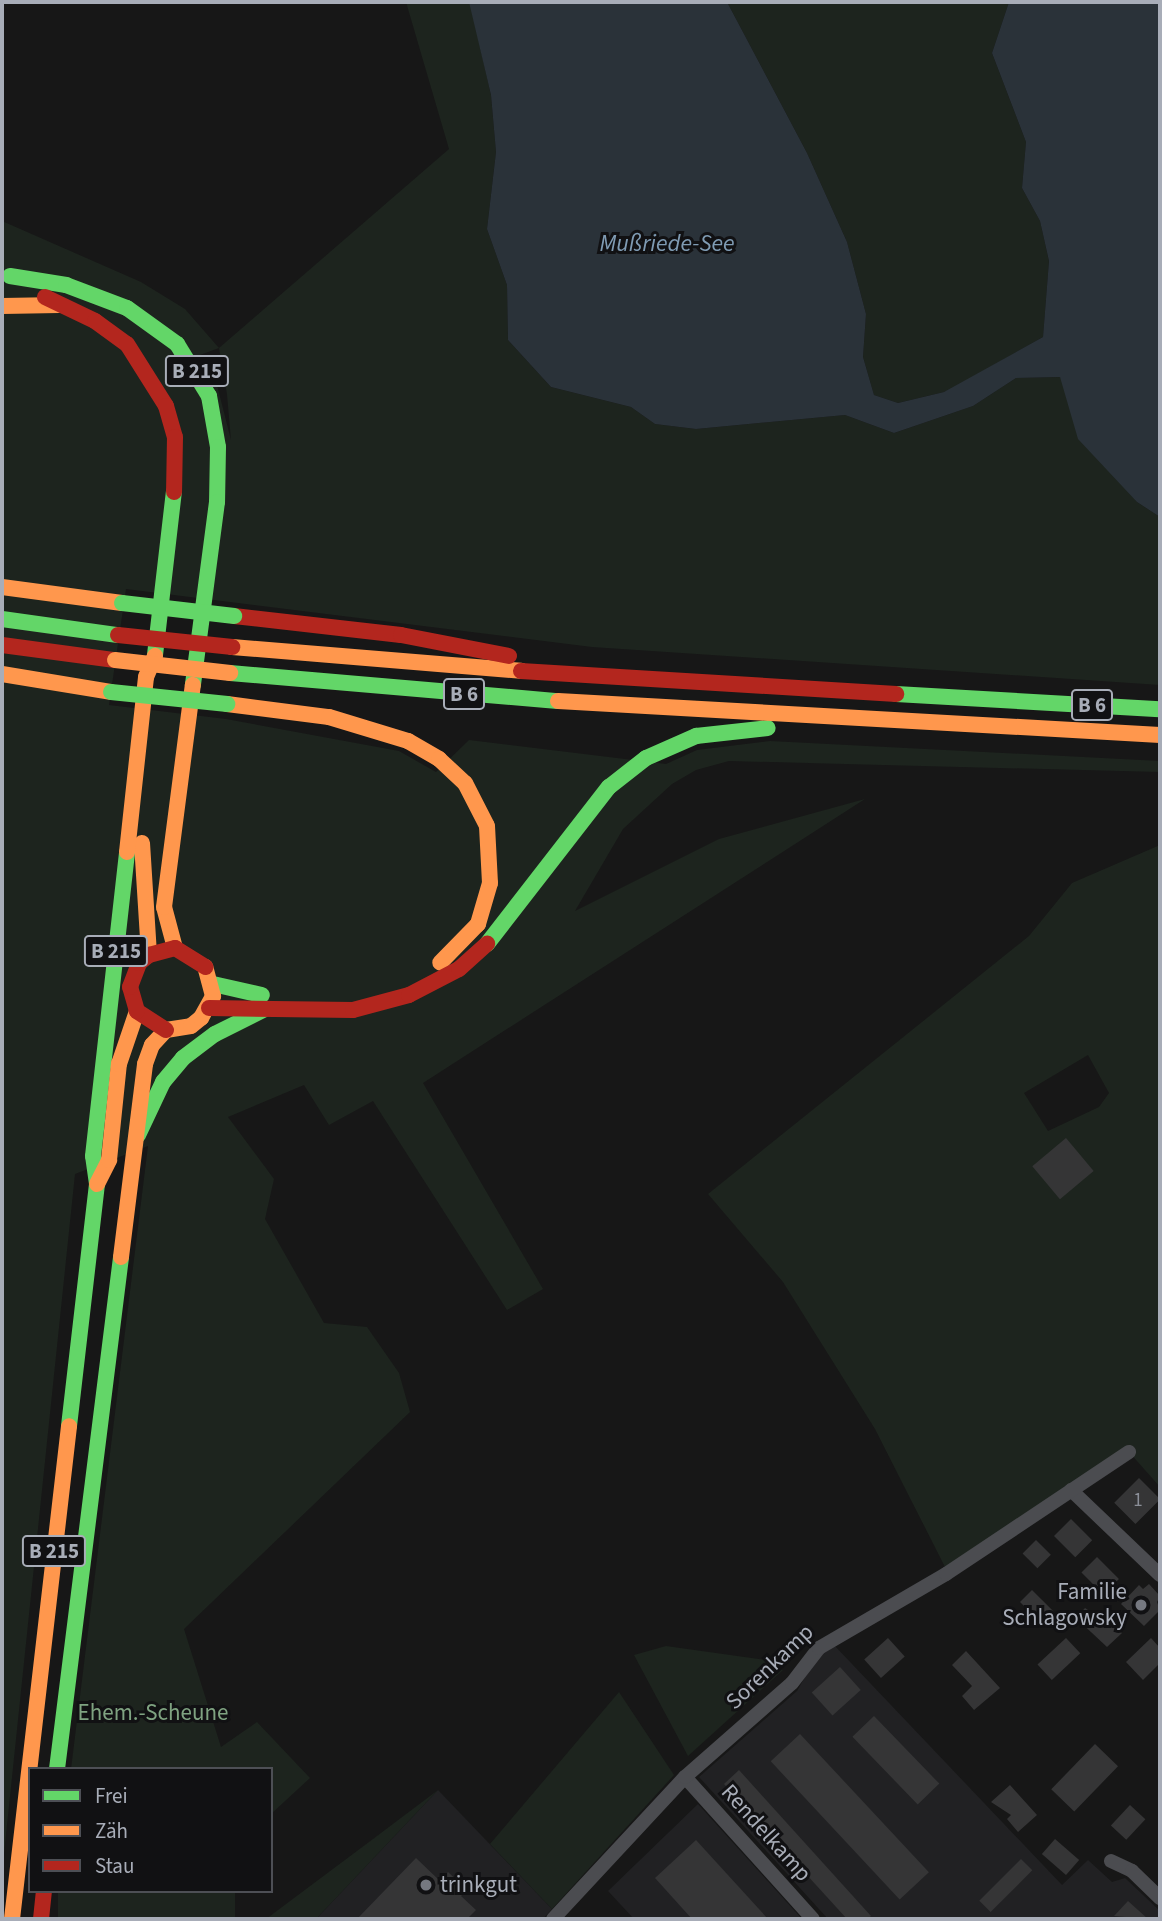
<!DOCTYPE html>
<meta charset="utf-8">
<style>
body{margin:0}
#map{position:relative;width:1162px;height:1921px;overflow:hidden;background:#171717;font-family:"Source Sans 3",sans-serif}
div>[style]{position:absolute}
[style*='--x']{left:calc(var(--x)*1px);top:calc(var(--y)*1px);width:calc(var(--w)*1px);rotate:calc(var(--a)*1deg)}
.built>*{inset:0;background:#212123}
.green>*{inset:0;background:#1d241e;transform-origin:0 0}
.water>*{inset:0;background:#2a3239}
.building>*{inset:0;background:#353536;transform-origin:0 0}
.street>*{height:14px;margin:-7px;padding:0 7px;transform-origin:7px;border-radius:7px;background:#4b4c50}
.fast>*{height:16px;margin:-8px;padding:0 8px;transform-origin:8px;border-radius:8px;background:#63d668}
.slow>*{height:16px;margin:-8px;padding:0 8px;transform-origin:8px;border-radius:8px;background:#ff974d}
.jam>*{height:16px;margin:-8px;padding:0 8px;transform-origin:8px;border-radius:8px;background:#b3261e}
.fast-bridge>*{height:16px;margin:-8px;padding:0 8px;transform-origin:8px;border-radius:8px;background:#63d668}
.slow-bridge>*{height:16px;margin:-8px;padding:0 8px;transform-origin:8px;border-radius:8px;background:#ff974d}
.jam-bridge>*{height:16px;margin:-8px;padding:0 8px;transform-origin:8px;border-radius:8px;background:#b3261e}
.dots>*{width:19px;height:19px;translate:-50% -50%;box-sizing:border-box;border:4px solid #111113;border-radius:50%}
span{translate:-50% -50%;white-space:nowrap;text-align:center;line-height:1.15;-webkit-text-stroke:6px #111113;paint-order:stroke}
.number-label{font-size:19px;color:#8b8f98}
.number-label span{-webkit-text-stroke-width:0}
.shield-label span{padding:2px 5px;background:#111113;border:2px solid;border-radius:5px;-webkit-text-stroke-width:0}
.shield-label{font-size:21px;color:#a8adb8;font-weight:700}
.poi-label{font-size:23px;color:#a8adb8}
.right{translate:-100% -50%;text-align:right}
.left{translate:0 -50%;text-align:left}
.street-label{font-size:23px;color:#a8adb8}
.park-label{font-size:23px;color:#7fa381}
.water-label{font-size:24px;color:#7f9bb3;font-style:italic}
.frame{position:absolute;inset:0;border:4px solid #a8adb8;pointer-events:none}
.legend{position:absolute;left:28px;top:1767px;width:245px;height:126px;box-sizing:border-box;background:#111113;border:2px solid #4d4f55;margin:0;padding:9px 12px;list-style:none;font-size:21px;color:#a8adb8}
.legend li{display:flex;align-items:center;gap:14px;height:35px}
.legend b{width:35px;border:2px solid #4d4f55}
</style>
<div id="map">
<div class="built">
<i style="clip-path:polygon(833px 1644px,1062px 1885px,1088px 1860px,1112px 1882px,1125px 1878px,1160px 1911px,1160px 1919px,828px 1919px,699px 1777px,797px 1691px,812px 1665px)"></i>
<i style="clip-path:polygon(438px 1790px,552px 1909px,543px 1919px,316px 1919px)"></i>
<i style="clip-path:polygon(698px 1804px,802px 1919px,634px 1919px,608px 1891px)"></i>
</div>
<div class="green">
<i style="clip-path:polygon(evenodd,406px 2px,469px 2px,471px 7px,491px 95px,496px 152px,487px 229px,507px 285px,508px 340px,551px 387px,631px 407px,655px 424px,696px 429px,845px 415px,894px 433px,973px 406px,1016px 378px,1060px 377px,1137px 502px,1160px 517px,1160px 685px,592px 647px,126px 589px,109px 705px,226px 719px,399px 751px,436px 772px,469px 740px,666px 764px,697px 750px,770px 741px,1160px 761px,1160px 772px,729px 761px,696px 770px,672px 784px,623px 829px,575px 911px,719px 839px,865px 799px,423px 1083px,543px 1289px,507px 1310px,373px 1101px,329px 1125px,304px 1085px,228px 1117px,274px 1179px,265px 1219px,324px 1323px,367px 1327px,399px 1373px,410px 1412px,184px 1629px,221px 1747px,257px 1722px,310px 1778px,271px 1814px,271px 1769px,71px 1769px,148px 1146px,75px 1174px,2px 1873px,2px 221px,141px 282px,185px 309px,219px 348px,449px 149px,406px 2px,219px 348px,227px 394px,231px 440px,217px 385px,200px 355px,219px 348px)"></i>
<i style="clip-path:polygon(727px 2px,1009px 2px,992px 53px,1026px 142px,1022px 188px,1040px 221px,1049px 261px,1043px 337px,948px 391px,898px 403px,874px 395px,863px 357px,866px 314px,847px 242px,807px 153px)"></i>
<i style="clip-path:polygon(evenodd,1160px 845px,1160px 1487px,1129px 1452px,945px 1567px,875px 1429px,783px 1282px,708px 1194px,1029px 936px,1072px 883px,1160px 845px,1088px 1055px,1109px 1093px,1099px 1107px,1048px 1131px,1024px 1093px,1088px 1055px)"></i>
<i style="clip-path:polygon(666px 1646px,765px 1660px,783px 1670px,688px 1756px,634px 1655px)"></i>
<i style="clip-path:polygon(619px 1692px,674px 1775px,552px 1909px,490px 1844px)"></i>
<i style="clip-path:polygon(438px 1790px,316px 1919px,266px 1919px,373px 1839px)"></i>
<i style="left:58px;top:1891px;width:177px;height:28px"></i>
</div>
<div class="water">
<i style="clip-path:polygon(469px 2px,727px 2px,807px 153px,847px 242px,866px 314px,863px 357px,874px 395px,898px 403px,944px 392px,1043px 337px,1049px 261px,1040px 221px,1022px 188px,1026px 142px,992px 53px,1009px 2px,1160px 2px,1160px 517px,1137px 502px,1078px 439px,1060px 377px,1016px 378px,973px 406px,894px 433px,845px 415px,696px 429px,655px 424px,631px 407px,551px 387px,508px 340px,507px 285px,487px 229px,496px 152px,491px 95px)"></i>
</div>
<div class="building">
<i style="left:1066px;top:1138px;width:43px;height:44px;rotate:50deg"></i>
<i style="left:1139px;top:1478px;width:30px;height:35px;rotate:45deg"></i>
<i style="left:1071px;top:1519px;width:30px;height:24px;rotate:45deg"></i>
<i style="left:1036px;top:1540px;width:21px;height:19px;rotate:45deg"></i>
<i style="left:1097px;top:1557px;width:31px;height:22px;rotate:45deg"></i>
<i style="clip-path:polygon(1149px 1584px,1160px 1596px,1157px 1602px,1160px 1610px,1144px 1626px,1121px 1604px,1139px 1585px,1143px 1589px)"></i>
<i style="left:1032px;top:1590px;width:33px;height:17px;rotate:45deg"></i>
<i style="clip-path:polygon(1085px 1608px,1122px 1633px,1107px 1647px,1076px 1618px)"></i>
<i style="left:888px;top:1638px;width:25px;height:32px;rotate:48deg"></i>
<i style="left:1066px;top:1638px;width:21px;height:39px;rotate:47deg"></i>
<i style="clip-path:polygon(1151px 1638px,1160px 1648px,1160px 1663px,1143px 1680px,1126px 1662px)"></i>
<i style="clip-path:polygon(966px 1651px,1000px 1688px,974px 1710px,962px 1696px,972px 1686px,952px 1665px)"></i>
<i style="left:840px;top:1667px;width:31px;height:38px;rotate:48deg"></i>
<i style="left:874px;top:1716px;width:94px;height:30px;rotate:46deg"></i>
<i style="left:800px;top:1734px;width:189px;height:40px;rotate:47deg"></i>
<i style="left:1095px;top:1744px;width:32px;height:63px;rotate:44deg"></i>
<i style="clip-path:polygon(739px 1770px,871px 1916px,867px 1919px,847px 1919px,724px 1784px)"></i>
<i style="clip-path:polygon(1010px 1785px,1037px 1815px,1018px 1832px,1007px 1819px,1011px 1815px,991px 1802px)"></i>
<i style="left:1130px;top:1805px;width:21px;height:28px;rotate:43deg"></i>
<i style="left:1055px;top:1839px;width:32px;height:20px;rotate:41deg"></i>
<i style="clip-path:polygon(696px 1840px,768px 1919px,692px 1919px,655px 1878px)"></i>
<i style="clip-path:polygon(416px 1858px,440px 1881px,448px 1872px,467px 1890px,461px 1896px,476px 1910px,467px 1919px,357px 1919px)"></i>
<i style="left:1021px;top:1859px;width:16px;height:59px;rotate:45deg"></i>
<i style="clip-path:polygon(1128px 1901px,1148px 1919px,1114px 1916px)"></i>
</div>
<div class="street">
<i style="--x:1071;--y:1490;--w:123;--a:43.7"></i>
<i style="--x:685;--y:1777;--w:191;--a:48"></i>
<i style="--x:1111;--y:1861;--w:23;--a:25"></i>
<i style="--x:1132;--y:1871;--w:39;--a:44"></i>
<i style="--x:553;--y:1919;--w:194;--a:-47.1"></i>
<i style="--x:685;--y:1777;--w:142;--a:-41.3"></i>
<i style="--x:792;--y:1683;--w:44;--a:-52.4"></i>
<i style="--x:819;--y:1648;--w:147;--a:-30.2"></i>
<i style="--x:946;--y:1574;--w:220;--a:-33.7"></i>
</div>
<div class="fast">
<i style="--x:10;--y:276;--w:57;--a:9.1"></i>
<i style="--x:66;--y:285;--w:65;--a:20.7"></i>
<i style="--x:127;--y:308;--w:62;--a:35.8"></i>
<i style="--x:177;--y:344;--w:61;--a:58.4"></i>
<i style="--x:209;--y:396;--w:52;--a:80"></i>
<i style="--x:218;--y:447;--w:55;--a:91"></i>
<i style="--x:217;--y:502;--w:185;--a:97.5"></i>
<i style="--x:2;--y:619;--w:117;--a:7.9"></i>
<i style="--x:155;--y:655;--w:164;--a:-83.4"></i>
<i style="--x:230;--y:673;--w:329;--a:4.9"></i>
<i style="--x:896;--y:694;--w:264;--a:3.3"></i>
<i style="--x:487;--y:944;--w:199;--a:-52.2"></i>
<i style="--x:609;--y:787;--w:47;--a:-38.1"></i>
<i style="--x:646;--y:758;--w:55;--a:-23.7"></i>
<i style="--x:696;--y:736;--w:72;--a:-6.3"></i>
<i style="--x:213;--y:984;--w:50;--a:12.7"></i>
<i style="--x:138;--y:1135;--w:59;--a:-64.7"></i>
<i style="--x:163;--y:1082;--w:31;--a:-50"></i>
<i style="--x:183;--y:1058;--w:40;--a:-37"></i>
<i style="--x:215;--y:1034;--w:54;--a:-26.6"></i>
<i style="--x:69;--y:1426;--w:244;--a:-83.4"></i>
<i style="--x:97;--y:1184;--w:28;--a:-98"></i>
<i style="--x:93;--y:1156;--w:306;--a:-83.6"></i>
<i style="--x:57;--y:1769;--w:516;--a:-82.87"></i>
</div>
<div class="slow">
<i style="--x:2;--y:306;--w:57;--a:-1"></i>
<i style="--x:2;--y:587;--w:121;--a:7.6"></i>
<i style="--x:232;--y:647;--w:290;--a:4.7"></i>
<i style="--x:2;--y:674;--w:110;--a:9.4"></i>
<i style="--x:558;--y:701;--w:603;--a:3.23"></i>
<i style="--x:227;--y:704;--w:103;--a:7.3"></i>
<i style="--x:329;--y:717;--w:83;--a:16.9"></i>
<i style="--x:408;--y:741;--w:36;--a:30"></i>
<i style="--x:439;--y:759;--w:35;--a:43"></i>
<i style="--x:465;--y:783;--w:48;--a:62.9"></i>
<i style="--x:487;--y:826;--w:57;--a:87"></i>
<i style="--x:490;--y:883;--w:43;--a:106.3"></i>
<i style="--x:478;--y:924;--w:54;--a:134.3"></i>
<i style="--x:142;--y:843;--w:112;--a:86.4"></i>
<i style="--x:127;--y:852;--w:176;--a:-83.8"></i>
<i style="--x:146;--y:677;--w:23;--a:-67"></i>
<i style="--x:175;--y:948;--w:42;--a:-105"></i>
<i style="--x:164;--y:907;--w:224;--a:-82.6"></i>
<i style="--x:97;--y:1184;--w:27;--a:-63"></i>
<i style="--x:109;--y:1160;--w:97;--a:-84.1"></i>
<i style="--x:119;--y:1064;--w:56;--a:-71.2"></i>
<i style="--x:121;--y:1257;--w:194;--a:-82.9"></i>
<i style="--x:145;--y:1064;--w:20;--a:-70"></i>
<i style="--x:152;--y:1045;--w:21;--a:-47"></i>
<i style="--x:166;--y:1030;--w:25;--a:-9"></i>
<i style="--x:191;--y:1026;--w:13;--a:-39"></i>
<i style="--x:201;--y:1018;--w:25;--a:-61"></i>
<i style="--x:213;--y:996;--w:30;--a:-105"></i>
<i style="--x:12;--y:1919;--w:496;--a:-83.4"></i>
</div>
<div class="jam">
<i style="--x:45;--y:297;--w:55;--a:25.6"></i>
<i style="--x:95;--y:321;--w:39;--a:36"></i>
<i style="--x:127;--y:344;--w:73;--a:57.8"></i>
<i style="--x:166;--y:406;--w:32;--a:74"></i>
<i style="--x:175;--y:437;--w:55;--a:91"></i>
<i style="--x:234;--y:616;--w:168;--a:6.5"></i>
<i style="--x:401;--y:635;--w:110;--a:11"></i>
<i style="--x:2;--y:645;--w:114;--a:7.6"></i>
<i style="--x:521;--y:671;--w:376;--a:3.5"></i>
<i style="--x:209;--y:1008;--w:144;--a:0.8"></i>
<i style="--x:353;--y:1010;--w:58;--a:-15"></i>
<i style="--x:409;--y:995;--w:56;--a:-27.5"></i>
<i style="--x:459;--y:969;--w:38;--a:-42"></i>
<i style="--x:166;--y:1030;--w:35;--a:-147"></i>
<i style="--x:137;--y:1011;--w:25;--a:-106"></i>
<i style="--x:130;--y:987;--w:26;--a:-69"></i>
<i style="--x:139;--y:963;--w:13;--a:-39"></i>
<i style="--x:149;--y:955;--w:27;--a:-15"></i>
<i style="--x:175;--y:948;--w:36;--a:32"></i>
<i style="--x:41;--y:1919;--w:28;--a:-84"></i>
</div>
<div class="fast-bridge">
<i style="--x:122;--y:603;--w:113;--a:6.6"></i>
<i style="--x:111;--y:692;--w:117;--a:5.9"></i>
</div>
<div class="slow-bridge">
<i style="--x:115;--y:660;--w:116;--a:6.4"></i>
</div>
<div class="jam-bridge">
<i style="--x:118;--y:635;--w:115;--a:6"></i>
</div>
<div class="dots">
<i style="left:1141px;top:1605px;background:#757880"></i>
<i style="left:426px;top:1885px;background:#757880"></i>
</div>
<div class="number-label">
<span style="left:1138px;top:1501px">1</span>
</div>
<div class="shield-label">
<span style="left:197px;top:371px">B 215</span>
<span style="left:464px;top:694px">B 6</span>
<span style="left:1092px;top:705px">B 6</span>
<span style="left:116px;top:951px">B 215</span>
<span style="left:54px;top:1551px">B 215</span>
</div>
<div class="poi-label">
<span class="right" style="left:1127px;top:1605px">Familie<br>Schlagowsky</span>
<span class="left" style="left:440px;top:1885px">trinkgut</span>
</div>
<div class="street-label">
<span style="left:770px;top:1667px;rotate:-44deg">Sorenkamp</span>
<span style="left:766px;top:1833px;rotate:48deg">Rendelkamp</span>
</div>
<div class="park-label">
<span style="left:153px;top:1713px">Ehem.-Scheune</span>
</div>
<div class="water-label">
<span style="left:667px;top:244px">Mußriede-See</span>
</div>
<div class="frame"></div>
<ul class="legend">
<li><b style="height:9px;background:#63d668"></b>Frei</li>
<li><b style="height:9px;background:#ff974d"></b>Zäh</li>
<li><b style="height:9px;background:#b3261e"></b>Stau</li>
</ul>
</div>
